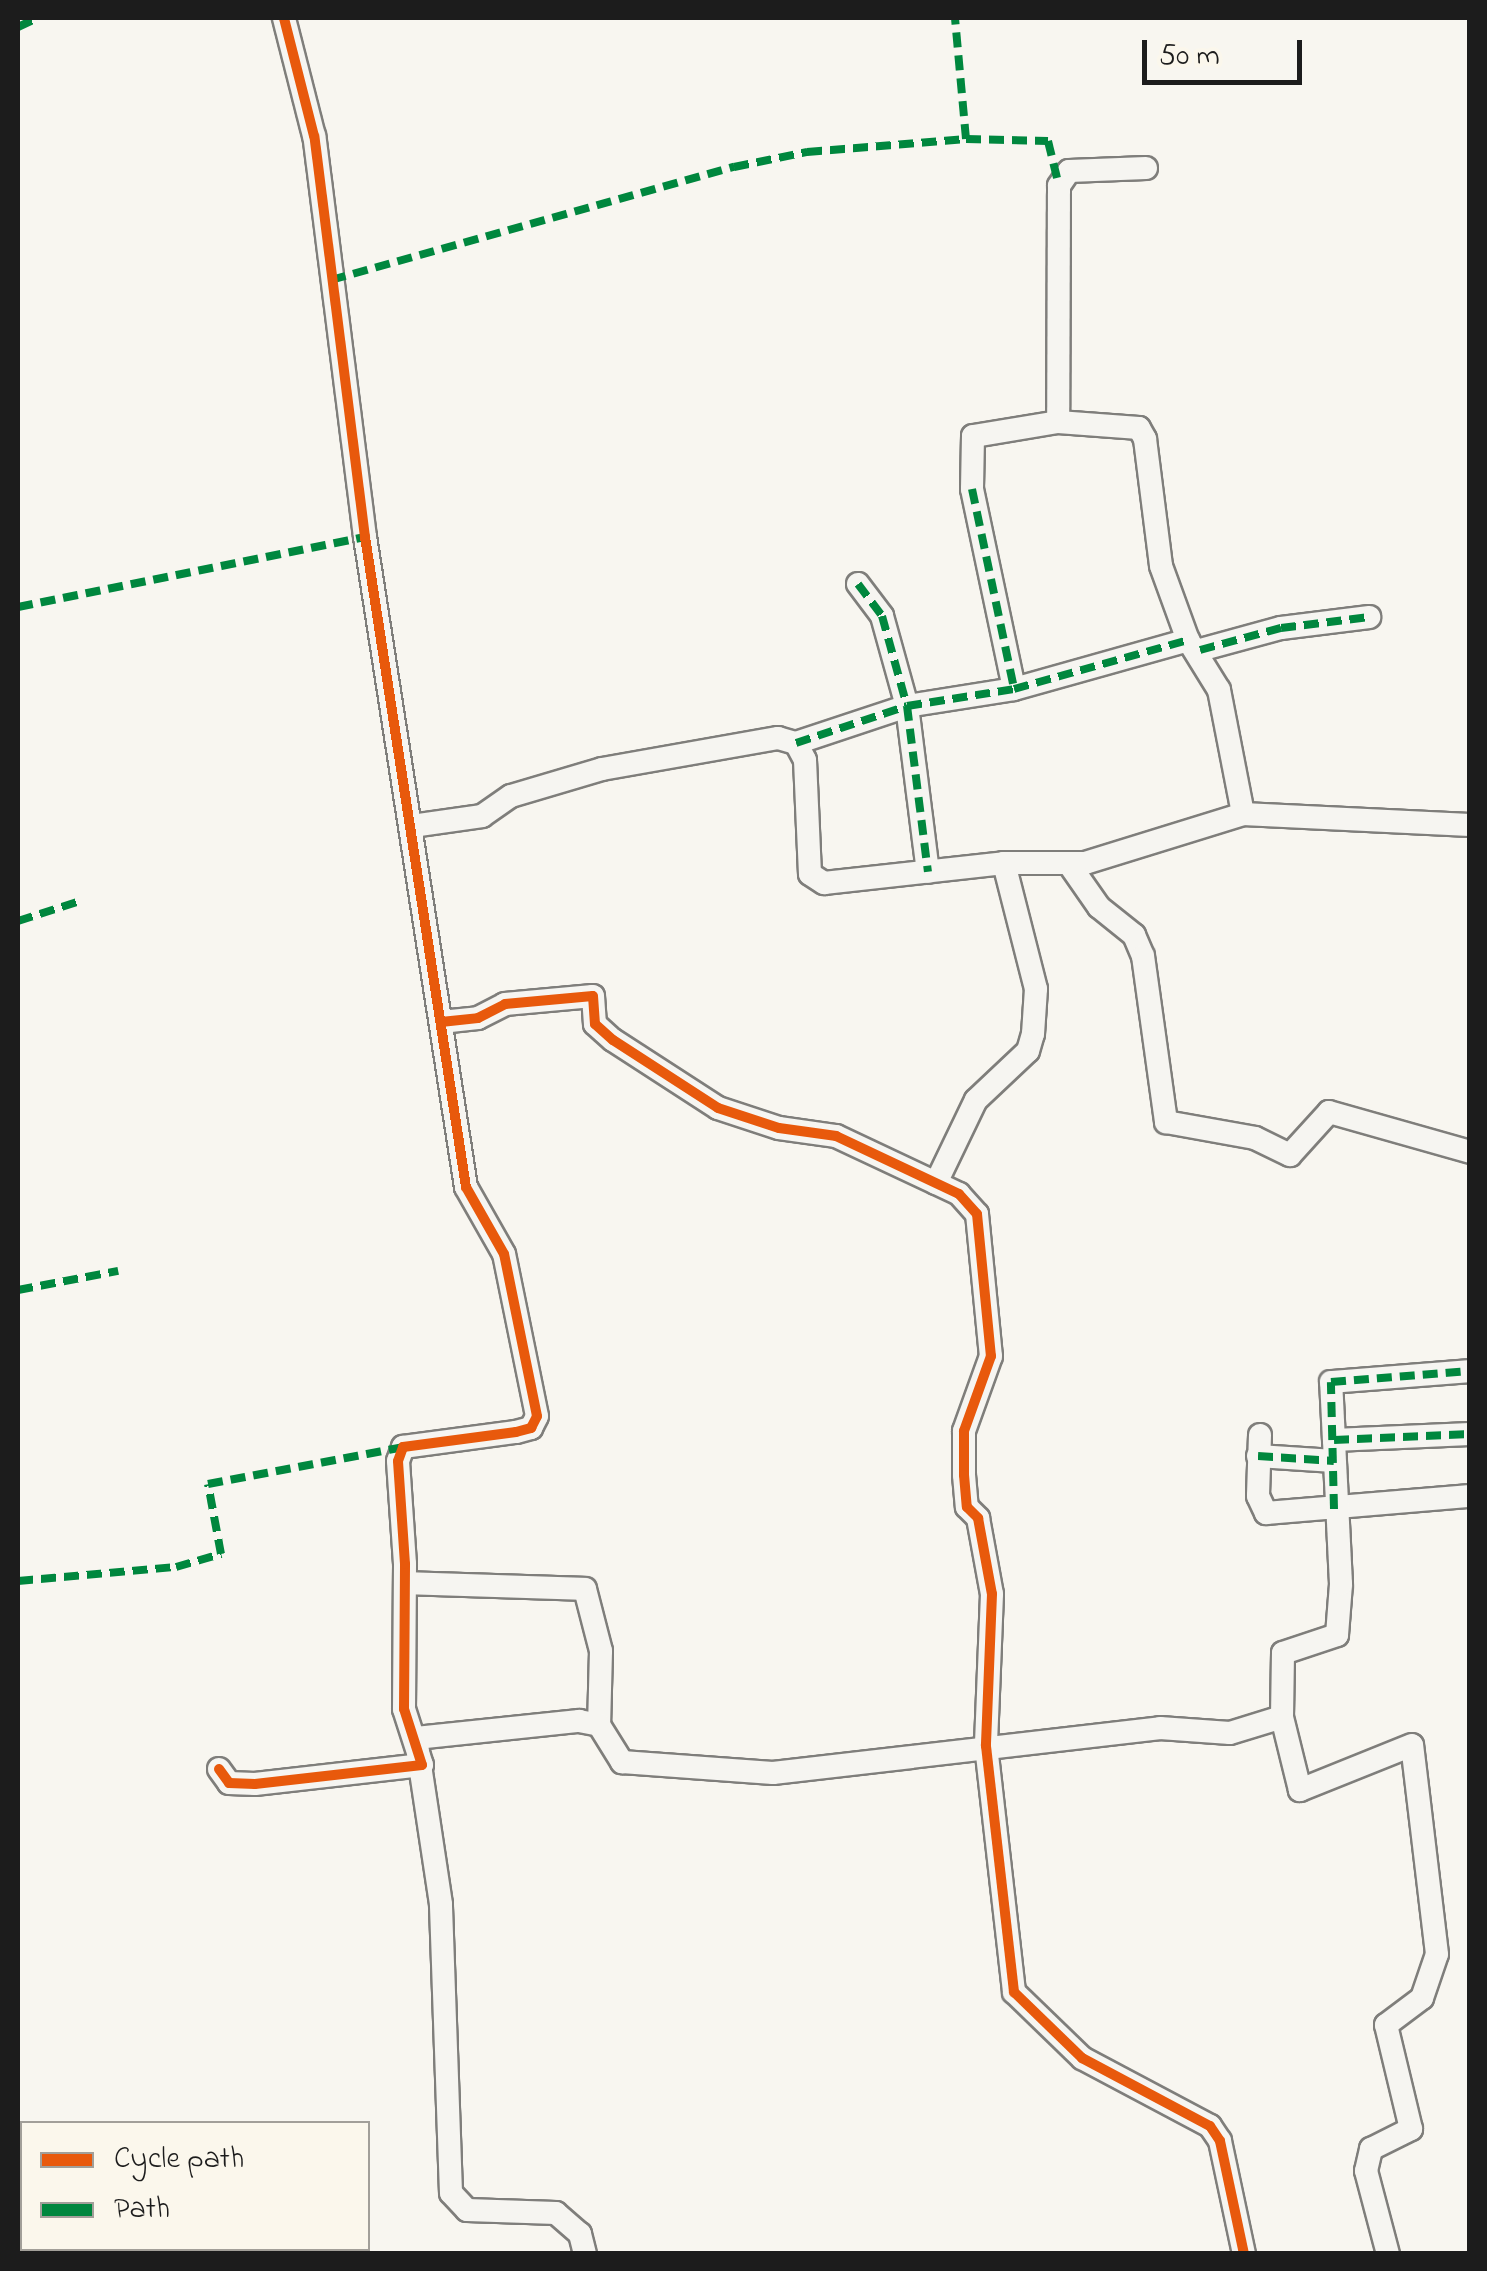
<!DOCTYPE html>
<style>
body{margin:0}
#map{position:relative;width:1487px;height:2271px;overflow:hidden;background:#f8f6f0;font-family:"Indie Flower",sans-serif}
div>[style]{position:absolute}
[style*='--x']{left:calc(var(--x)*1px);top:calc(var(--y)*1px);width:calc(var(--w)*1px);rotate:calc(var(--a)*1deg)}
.roads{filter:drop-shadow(2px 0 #7f7e7b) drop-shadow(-2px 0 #7f7e7b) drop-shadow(0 2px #7f7e7b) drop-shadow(0 -2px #7f7e7b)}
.minor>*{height:22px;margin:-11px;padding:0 11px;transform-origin:11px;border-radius:11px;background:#f6f5f1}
.quiet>*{height:8px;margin-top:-4px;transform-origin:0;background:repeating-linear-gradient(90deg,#00873e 0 15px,transparent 0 23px)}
.cycleway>*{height:10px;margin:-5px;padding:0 5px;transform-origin:5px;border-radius:5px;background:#e8590c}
span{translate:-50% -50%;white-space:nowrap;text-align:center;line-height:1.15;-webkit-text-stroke:8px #fbf7ec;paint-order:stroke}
.frame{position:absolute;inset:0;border:20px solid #1c1c1c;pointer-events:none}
.legend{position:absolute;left:20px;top:2121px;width:350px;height:130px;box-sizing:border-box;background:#fbf7ec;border:2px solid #a29f99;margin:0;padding:12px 18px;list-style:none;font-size:30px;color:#1c1c1c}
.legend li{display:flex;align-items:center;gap:20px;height:50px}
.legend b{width:50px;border:2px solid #a29f99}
.scale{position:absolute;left:1142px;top:40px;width:160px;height:45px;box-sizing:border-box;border:5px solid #1c1c1c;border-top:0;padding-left:12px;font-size:30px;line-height:35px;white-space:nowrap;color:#1c1c1c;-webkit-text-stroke:8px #fbf7ec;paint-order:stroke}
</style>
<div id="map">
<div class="roads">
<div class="minor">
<i style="--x:1146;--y:168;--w:77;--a:177.8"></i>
<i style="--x:1069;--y:171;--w:18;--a:124"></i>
<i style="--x:1059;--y:186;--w:236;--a:90.2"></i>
<i style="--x:1058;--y:422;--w:86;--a:170.6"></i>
<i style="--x:973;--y:436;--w:53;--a:91.1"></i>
<i style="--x:972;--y:489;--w:204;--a:78.1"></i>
<i style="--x:1014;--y:689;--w:181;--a:-15.7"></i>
<i style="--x:1058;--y:422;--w:81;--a:4.2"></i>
<i style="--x:1139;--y:428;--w:13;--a:61"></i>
<i style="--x:1145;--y:439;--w:128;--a:82.8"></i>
<i style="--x:1161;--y:566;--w:79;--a:70"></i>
<i style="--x:1188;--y:640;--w:59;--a:58.2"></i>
<i style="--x:1219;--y:690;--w:126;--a:79"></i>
<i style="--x:858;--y:584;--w:40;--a:53"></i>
<i style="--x:882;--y:616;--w:93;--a:74.5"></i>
<i style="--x:907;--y:706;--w:167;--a:82.8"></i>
<i style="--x:1200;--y:650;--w:84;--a:-15.2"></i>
<i style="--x:1281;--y:628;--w:89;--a:-7.1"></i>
<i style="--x:796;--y:743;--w:117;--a:-18.4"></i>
<i style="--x:907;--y:706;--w:108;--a:-9"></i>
<i style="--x:412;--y:826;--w:71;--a:-8.1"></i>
<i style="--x:482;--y:816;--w:35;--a:-35"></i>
<i style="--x:511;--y:796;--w:95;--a:-16.5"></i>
<i style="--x:602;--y:769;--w:179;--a:-10"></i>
<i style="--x:778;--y:738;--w:19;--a:16"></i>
<i style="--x:796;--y:743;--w:19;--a:62"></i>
<i style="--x:805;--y:760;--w:114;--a:87.5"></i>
<i style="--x:810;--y:874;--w:17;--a:33"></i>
<i style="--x:824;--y:883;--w:181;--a:-6.3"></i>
<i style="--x:1004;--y:863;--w:81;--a:0"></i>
<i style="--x:1085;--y:863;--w:165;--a:-17.2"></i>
<i style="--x:1243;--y:814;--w:227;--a:2.8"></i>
<i style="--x:1069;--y:864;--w:52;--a:55.1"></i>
<i style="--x:1099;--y:907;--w:45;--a:38.7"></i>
<i style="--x:1134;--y:935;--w:23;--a:67"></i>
<i style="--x:1143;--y:956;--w:168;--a:82.1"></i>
<i style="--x:1166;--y:1122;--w:90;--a:10.2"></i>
<i style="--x:1255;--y:1138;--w:39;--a:26"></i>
<i style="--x:1290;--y:1155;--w:58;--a:-47.8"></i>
<i style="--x:1329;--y:1112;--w:147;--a:15.8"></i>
<i style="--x:441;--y:1022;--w:37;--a:-6"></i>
<i style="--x:478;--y:1018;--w:30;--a:-27"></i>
<i style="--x:505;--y:1004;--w:88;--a:-5.2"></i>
<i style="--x:593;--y:996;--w:28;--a:86"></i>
<i style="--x:595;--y:1024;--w:24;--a:42"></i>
<i style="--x:613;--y:1040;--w:125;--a:32.9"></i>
<i style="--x:718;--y:1108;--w:64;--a:18.2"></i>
<i style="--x:779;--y:1128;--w:58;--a:8"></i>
<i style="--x:836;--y:1136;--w:136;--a:25.2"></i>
<i style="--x:959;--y:1194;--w:27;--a:48"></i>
<i style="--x:977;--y:1214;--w:143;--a:84.4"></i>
<i style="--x:991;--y:1356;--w:80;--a:109.8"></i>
<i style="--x:964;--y:1431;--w:44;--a:90"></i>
<i style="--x:964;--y:1475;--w:32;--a:85"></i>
<i style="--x:967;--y:1507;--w:16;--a:45"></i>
<i style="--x:978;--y:1518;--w:77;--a:79.6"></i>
<i style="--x:992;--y:1594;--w:152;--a:92.3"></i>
<i style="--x:986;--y:1746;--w:248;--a:83.5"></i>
<i style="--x:1014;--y:1992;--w:95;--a:44.1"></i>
<i style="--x:1082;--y:2058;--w:145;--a:28"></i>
<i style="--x:1210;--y:2126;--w:18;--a:56"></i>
<i style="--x:1220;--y:2141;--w:116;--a:78"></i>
<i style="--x:936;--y:1183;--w:92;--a:-64.3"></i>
<i style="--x:976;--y:1100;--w:71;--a:-43.3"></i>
<i style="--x:1028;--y:1051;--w:18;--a:-74"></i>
<i style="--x:1033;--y:1034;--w:45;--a:-86.2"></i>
<i style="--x:1036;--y:989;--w:130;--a:-104.3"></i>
<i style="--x:1260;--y:1435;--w:61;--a:91.9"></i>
<i style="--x:1258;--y:1496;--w:19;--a:65"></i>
<i style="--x:1266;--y:1513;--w:205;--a:-4.8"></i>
<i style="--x:1334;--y:1440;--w:136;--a:-2.5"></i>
<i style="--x:1258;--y:1456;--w:76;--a:3.8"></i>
<i style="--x:406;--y:1583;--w:179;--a:1.9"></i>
<i style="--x:585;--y:1589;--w:64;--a:75.5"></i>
<i style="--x:601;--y:1651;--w:74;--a:91.5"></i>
<i style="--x:219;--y:1769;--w:17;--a:54"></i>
<i style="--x:229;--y:1783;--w:26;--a:2"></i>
<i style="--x:255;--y:1784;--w:168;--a:-6.5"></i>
<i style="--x:422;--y:1765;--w:59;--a:-107.8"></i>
<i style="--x:404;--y:1709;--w:145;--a:-89.6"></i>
<i style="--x:405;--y:1564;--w:103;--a:-93.9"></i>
<i style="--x:398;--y:1461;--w:15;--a:-70"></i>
<i style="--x:403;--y:1447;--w:114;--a:-7.6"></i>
<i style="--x:516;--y:1432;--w:16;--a:-15"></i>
<i style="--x:531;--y:1428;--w:13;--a:-63"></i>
<i style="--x:537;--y:1416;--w:165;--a:-101.5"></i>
<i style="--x:504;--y:1254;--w:77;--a:-119.6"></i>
<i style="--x:466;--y:1187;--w:658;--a:-98.83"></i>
<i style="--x:365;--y:537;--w:404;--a:-97.2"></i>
<i style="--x:314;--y:136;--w:122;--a:-104.3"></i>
<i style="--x:585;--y:2254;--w:21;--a:-104"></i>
<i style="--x:580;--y:2234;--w:32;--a:-139"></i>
<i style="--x:556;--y:2213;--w:89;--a:-178.1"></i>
<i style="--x:467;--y:2210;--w:23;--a:-133"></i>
<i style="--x:451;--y:2193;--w:289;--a:-92"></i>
<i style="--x:441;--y:1904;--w:168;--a:-98.6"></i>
<i style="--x:416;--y:1738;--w:164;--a:-6"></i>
<i style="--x:579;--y:1721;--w:20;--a:11"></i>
<i style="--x:599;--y:1725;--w:44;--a:58.1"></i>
<i style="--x:622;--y:1762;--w:151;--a:4.2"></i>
<i style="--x:773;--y:1773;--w:390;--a:-6.6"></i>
<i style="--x:1160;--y:1728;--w:70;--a:4.1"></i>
<i style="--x:1230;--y:1733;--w:54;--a:-17.1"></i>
<i style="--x:1388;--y:2254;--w:86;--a:-104.8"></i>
<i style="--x:1366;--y:2171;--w:23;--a:-77"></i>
<i style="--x:1371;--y:2149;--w:45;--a:-26.6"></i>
<i style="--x:1411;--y:2129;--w:107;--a:-103.5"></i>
<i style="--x:1386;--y:2025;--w:45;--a:-36.9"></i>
<i style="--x:1422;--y:1998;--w:46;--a:-71.2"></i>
<i style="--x:1437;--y:1954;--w:210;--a:-96.8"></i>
<i style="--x:1412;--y:1745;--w:121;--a:158.1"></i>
<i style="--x:1300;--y:1790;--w:75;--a:-103.9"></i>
<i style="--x:1282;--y:1717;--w:64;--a:-89.1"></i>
<i style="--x:1283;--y:1653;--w:57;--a:-18.4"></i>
<i style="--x:1337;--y:1635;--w:51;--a:-85.5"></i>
<i style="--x:1341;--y:1584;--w:202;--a:-92.8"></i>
<i style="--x:1331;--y:1382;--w:139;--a:-4.5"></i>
</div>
</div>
<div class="quiet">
<i style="--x:18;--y:27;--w:21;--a:-25"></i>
<i style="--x:966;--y:139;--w:82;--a:1.4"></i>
<i style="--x:1048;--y:141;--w:46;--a:76.3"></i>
<i style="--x:331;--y:280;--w:419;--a:-15.7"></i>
<i style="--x:734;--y:167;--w:75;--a:-11.6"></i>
<i style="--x:807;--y:152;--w:160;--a:-4.7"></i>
<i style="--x:966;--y:139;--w:121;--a:-95.2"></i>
<i style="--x:972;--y:489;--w:204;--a:78.1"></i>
<i style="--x:1014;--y:689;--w:181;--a:-15.7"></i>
<i style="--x:858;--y:584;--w:40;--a:53"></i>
<i style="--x:882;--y:616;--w:93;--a:74.5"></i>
<i style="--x:907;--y:706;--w:167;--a:82.8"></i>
<i style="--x:18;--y:607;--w:354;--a:-11.4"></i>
<i style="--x:1200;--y:650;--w:84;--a:-15.2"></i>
<i style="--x:1281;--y:628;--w:89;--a:-7.1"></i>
<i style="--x:796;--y:743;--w:117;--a:-18.4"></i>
<i style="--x:907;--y:706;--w:108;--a:-9"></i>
<i style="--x:18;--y:921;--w:62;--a:-17.9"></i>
<i style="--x:18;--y:1290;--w:102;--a:-10.8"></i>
<i style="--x:1334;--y:1440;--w:136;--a:-2.5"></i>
<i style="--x:1258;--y:1456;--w:76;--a:3.8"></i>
<i style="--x:1334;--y:1509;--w:127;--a:-91.4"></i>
<i style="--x:1331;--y:1382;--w:139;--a:-4.5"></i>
<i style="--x:18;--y:1581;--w:159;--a:-5.1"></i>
<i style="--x:176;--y:1567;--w:47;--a:-16.1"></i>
<i style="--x:221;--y:1554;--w:71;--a:-100.5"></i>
<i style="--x:208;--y:1484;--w:198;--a:-10.7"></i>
</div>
<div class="cycleway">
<i style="--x:441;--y:1022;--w:37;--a:-6"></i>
<i style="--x:478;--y:1018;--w:30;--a:-27"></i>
<i style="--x:505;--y:1004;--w:88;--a:-5.2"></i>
<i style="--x:593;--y:996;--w:28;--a:86"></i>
<i style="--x:595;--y:1024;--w:24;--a:42"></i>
<i style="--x:613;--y:1040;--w:125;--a:32.9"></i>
<i style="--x:718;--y:1108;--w:64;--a:18.2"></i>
<i style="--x:779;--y:1128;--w:58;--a:8"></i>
<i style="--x:836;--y:1136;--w:136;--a:25.2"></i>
<i style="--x:959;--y:1194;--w:27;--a:48"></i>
<i style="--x:977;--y:1214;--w:143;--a:84.4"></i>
<i style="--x:991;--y:1356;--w:80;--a:109.8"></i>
<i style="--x:964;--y:1431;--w:44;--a:90"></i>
<i style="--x:964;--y:1475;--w:32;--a:85"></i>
<i style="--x:967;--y:1507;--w:16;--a:45"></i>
<i style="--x:978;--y:1518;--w:77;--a:79.6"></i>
<i style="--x:992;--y:1594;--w:152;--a:92.3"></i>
<i style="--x:986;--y:1746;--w:248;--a:83.5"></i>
<i style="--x:1014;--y:1992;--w:95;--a:44.1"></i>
<i style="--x:1082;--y:2058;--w:145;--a:28"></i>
<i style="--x:1210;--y:2126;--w:18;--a:56"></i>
<i style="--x:1220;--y:2141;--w:116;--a:78"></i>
<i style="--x:219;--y:1769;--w:17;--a:54"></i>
<i style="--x:229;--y:1783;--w:26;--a:2"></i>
<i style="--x:255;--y:1784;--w:168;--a:-6.5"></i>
<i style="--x:422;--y:1765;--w:59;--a:-107.8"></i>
<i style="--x:404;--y:1709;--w:145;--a:-89.6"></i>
<i style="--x:405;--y:1564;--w:103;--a:-93.9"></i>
<i style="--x:398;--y:1461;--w:15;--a:-70"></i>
<i style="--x:403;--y:1447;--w:114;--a:-7.6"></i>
<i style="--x:516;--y:1432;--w:16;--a:-15"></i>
<i style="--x:531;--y:1428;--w:13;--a:-63"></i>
<i style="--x:537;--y:1416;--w:165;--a:-101.5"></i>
<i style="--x:504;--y:1254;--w:77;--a:-119.6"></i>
<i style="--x:466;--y:1187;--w:658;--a:-98.83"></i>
<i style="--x:365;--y:537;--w:404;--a:-97.2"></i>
<i style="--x:314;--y:136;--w:122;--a:-104.3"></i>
</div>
<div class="frame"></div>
<ul class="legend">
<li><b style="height:12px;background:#e8590c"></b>Cycle path</li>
<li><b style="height:12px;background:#00873e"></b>Path</li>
</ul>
<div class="scale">50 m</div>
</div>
